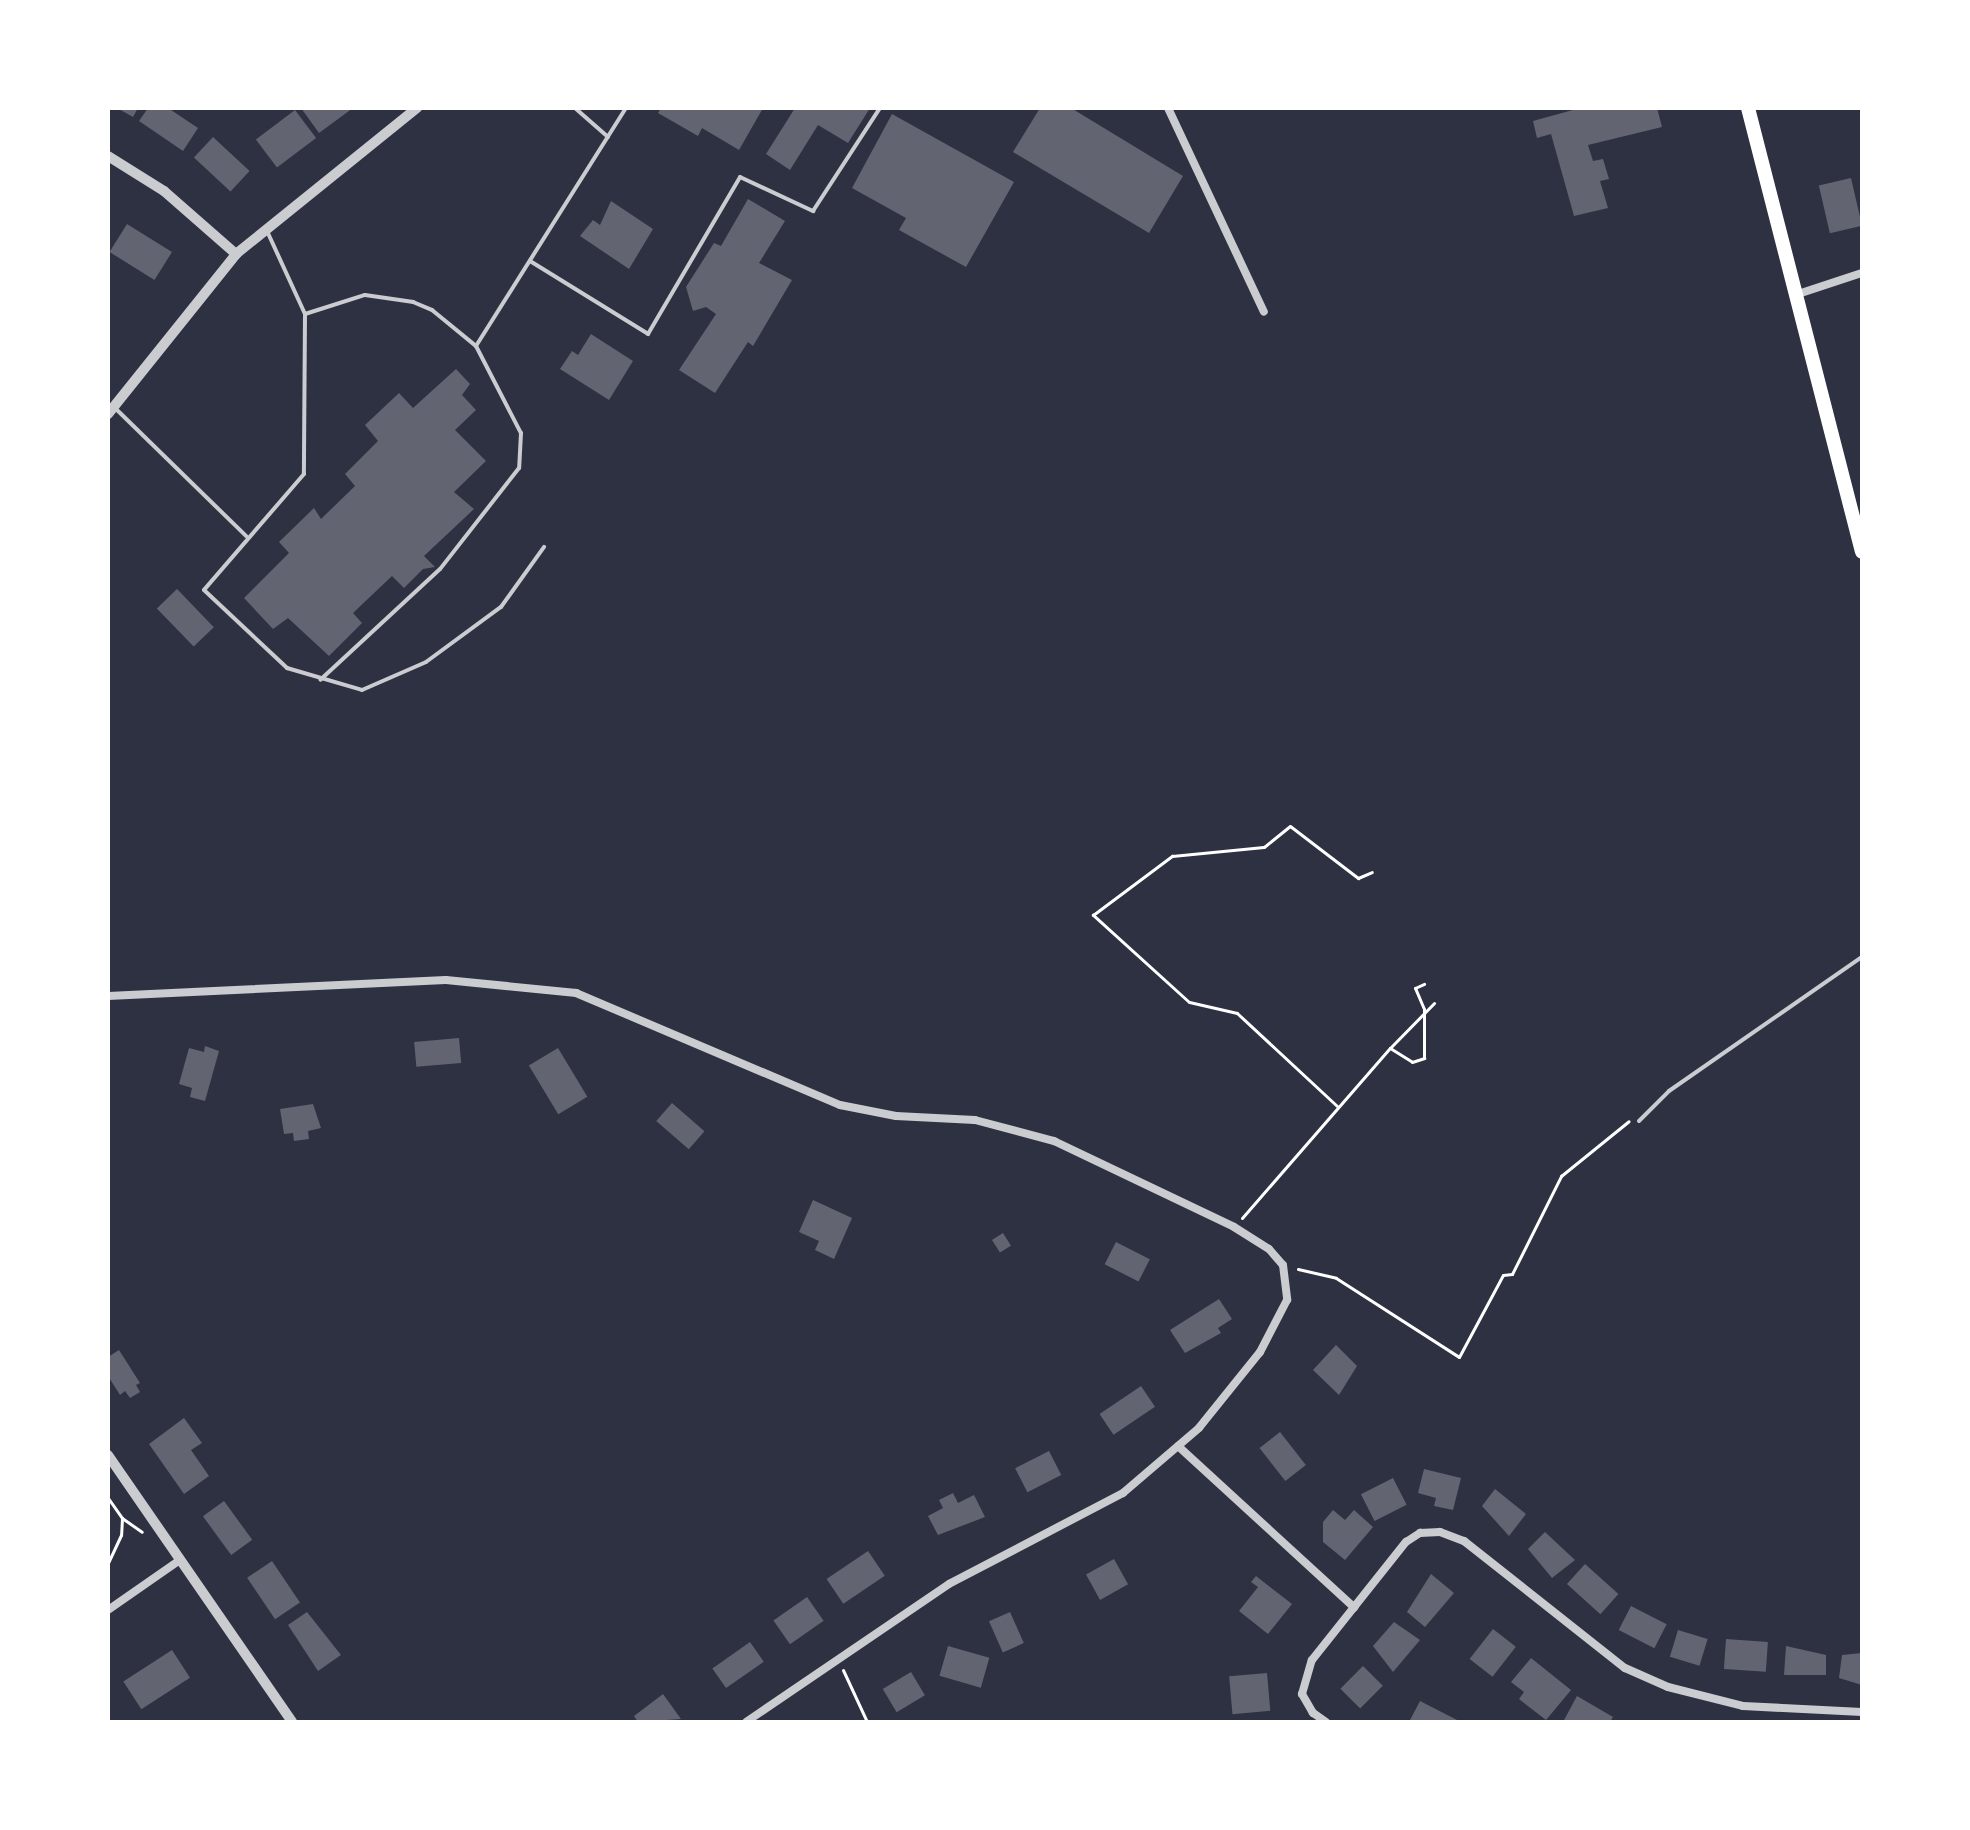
<!DOCTYPE html>
<style>
body{margin:0}
#map{position:relative;width:1970px;height:1830px;overflow:hidden;background:#2d3142;font-family:Cabin,sans-serif}
div>[style]{position:absolute}
[style*='--x']{left:calc(var(--x)*1px);top:calc(var(--y)*1px);width:calc(var(--w)*1px);rotate:calc(var(--a)*1deg)}
.building>*{inset:0;background:#626471;transform-origin:0 0}
.path>*{height:3px;margin:-1.5px;padding:0 1.5px;transform-origin:1.5px;border-radius:1.5px;background:#fff}
.service>*{height:4px;margin:-2px;padding:0 2px;transform-origin:2px;border-radius:2px;background:#caccd0}
.minor>*{height:8px;margin:-4px;padding:0 4px;transform-origin:4px;border-radius:4px;background:#caccd0}
.tertiary>*{height:10px;margin:-5px;padding:0 5px;transform-origin:5px;border-radius:5px;background:#caccd0}
.primary>*{height:14px;margin:-7px;padding:0 7px;transform-origin:7px;border-radius:7px;background:#fff}
span{translate:-50% -50%;white-space:nowrap;text-align:center;line-height:1.15;-webkit-text-stroke:7px #fff;paint-order:stroke}
.frame{position:absolute;inset:0;border:110px solid #fff;pointer-events:none}
</style>
<div id="map">
<div class="building">
<i style="clip-path:polygon(117px 108px,138px 108px,133px 117px)"></i>
<i style="clip-path:polygon(148px 108px,168px 108px,198px 128px,183px 151px,139px 121px)"></i>
<i style="clip-path:polygon(301px 108px,353px 108px,319px 133px)"></i>
<i style="clip-path:polygon(661px 108px,763px 108px,739px 150px,702px 128px,698px 136px,658px 113px)"></i>
<i style="clip-path:polygon(795px 108px,870px 108px,848px 143px,818px 125px,790px 170px,766px 154px)"></i>
<i style="clip-path:polygon(1040px 108px,1071px 108px,1183px 176px,1149px 233px,1013px 152px)"></i>
<i style="clip-path:polygon(1580px 108px,1657px 108px,1662px 127px,1588px 145px,1593px 161px,1603px 159px,1609px 179px,1600px 181px,1608px 208px,1574px 216px,1551px 134px,1537px 138px,1533px 121px)"></i>
<i style="left:295px;top:110px;width:35px;height:49px;rotate:53deg"></i>
<i style="clip-path:polygon(892px 114px,1014px 182px,966px 267px,899px 230px,906px 218px,852px 188px)"></i>
<i style="left:213px;top:137px;width:50px;height:28px;rotate:43deg"></i>
<i style="left:1851px;top:178px;width:49px;height:33px;rotate:77deg"></i>
<i style="clip-path:polygon(748px 199px,785px 221px,759px 263px,792px 280px,753px 346px,748px 342px,715px 393px,679px 370px,716px 314px,706px 307px,693px 311px,686px 287px,714px 243px,721px 246px)"></i>
<i style="clip-path:polygon(611px 201px,653px 229px,629px 269px,580px 236px,593px 220px,600px 225px)"></i>
<i style="left:127px;top:224px;width:53px;height:33px;rotate:32deg"></i>
<i style="clip-path:polygon(591px 334px,633px 361px,609px 400px,560px 369px,572px 351px,578px 355px)"></i>
<i style="clip-path:polygon(456px 369px,470px 384px,462px 395px,476px 410px,455px 430px,486px 461px,454px 492px,474px 509px,424px 556px,435px 567px,423px 569px,404px 588px,392px 576px,353px 613px,362px 623px,329px 656px,288px 618px,273px 629px,244px 598px,289px 553px,279px 542px,314px 508px,321px 519px,355px 486px,345px 474px,378px 441px,365px 425px,399px 393px,413px 408px)"></i>
<i style="left:177px;top:589px;width:53px;height:28px;rotate:46deg"></i>
<i style="left:459px;top:1038px;width:25px;height:45px;rotate:85deg"></i>
<i style="clip-path:polygon(205px 1046px,219px 1051px,205px 1101px,190px 1097px,192px 1088px,179px 1084px,189px 1048px,204px 1052px)"></i>
<i style="left:558px;top:1048px;width:57px;height:34px;rotate:59deg"></i>
<i style="left:672px;top:1103px;width:43px;height:24px;rotate:41deg"></i>
<i style="clip-path:polygon(313px 1104px,321px 1128px,308px 1131px,309px 1139px,294px 1141px,293px 1133px,284px 1134px,280px 1109px)"></i>
<i style="clip-path:polygon(813px 1200px,852px 1218px,834px 1259px,815px 1250px,819px 1241px,799px 1232px)"></i>
<i style="left:1003px;top:1233px;width:15px;height:13px;rotate:58deg"></i>
<i style="left:1116px;top:1242px;width:38px;height:25px;rotate:27deg"></i>
<i style="clip-path:polygon(1219px 1299px,1232px 1319px,1218px 1328px,1221px 1333px,1185px 1353px,1170px 1330px)"></i>
<i style="clip-path:polygon(1336px 1345px,1357px 1366px,1339px 1395px,1313px 1370px)"></i>
<i style="clip-path:polygon(119px 1350px,140px 1383px,136px 1385px,140px 1392px,130px 1398px,125px 1391px,120px 1395px,108px 1376px,108px 1357px)"></i>
<i style="left:1141px;top:1386px;width:25px;height:50px;rotate:56deg"></i>
<i style="clip-path:polygon(184px 1418px,202px 1443px,191px 1450px,209px 1476px,184px 1494px,149px 1444px)"></i>
<i style="left:1280px;top:1432px;width:42px;height:26px;rotate:52deg"></i>
<i style="left:1049px;top:1451px;width:27px;height:38px;rotate:63deg"></i>
<i style="clip-path:polygon(1424px 1469px,1461px 1478px,1453px 1510px,1434px 1506px,1436px 1498px,1418px 1493px)"></i>
<i style="left:1393px;top:1478px;width:30px;height:36px;rotate:63deg"></i>
<i style="clip-path:polygon(1495px 1489px,1526px 1514px,1509px 1536px,1482px 1506px)"></i>
<i style="clip-path:polygon(953px 1493px,958px 1503px,974px 1495px,985px 1517px,938px 1535px,928px 1516px,943px 1508px,939px 1500px)"></i>
<i style="left:224px;top:1501px;width:48px;height:26px;rotate:54deg"></i>
<i style="clip-path:polygon(1333px 1510px,1345px 1520px,1354px 1510px,1373px 1527px,1345px 1560px,1323px 1542px,1323px 1522px)"></i>
<i style="clip-path:polygon(1545px 1532px,1575px 1560px,1552px 1578px,1528px 1549px)"></i>
<i style="left:868px;top:1551px;width:30px;height:50px;rotate:56deg"></i>
<i style="left:1114px;top:1559px;width:29px;height:32px;rotate:61deg"></i>
<i style="left:272px;top:1561px;width:50px;height:30px;rotate:56deg"></i>
<i style="left:1585px;top:1564px;width:45px;height:27px;rotate:42deg"></i>
<i style="clip-path:polygon(1431px 1574px,1454px 1593px,1425px 1627px,1407px 1612px)"></i>
<i style="clip-path:polygon(1256px 1576px,1292px 1604px,1268px 1634px,1239px 1611px,1258px 1587px,1251px 1582px)"></i>
<i style="left:807px;top:1597px;width:29px;height:41px;rotate:55deg"></i>
<i style="left:1631px;top:1606px;width:40px;height:27px;rotate:27deg"></i>
<i style="clip-path:polygon(307px 1612px,341px 1655px,318px 1671px,288px 1625px)"></i>
<i style="left:1010px;top:1612px;width:34px;height:23px;rotate:66deg"></i>
<i style="clip-path:polygon(1394px 1622px,1420px 1640px,1393px 1672px,1373px 1646px)"></i>
<i style="left:1493px;top:1629px;width:29px;height:38px;rotate:38deg"></i>
<i style="left:1678px;top:1630px;width:31px;height:28px;rotate:17deg"></i>
<i style="left:1726px;top:1639px;width:42px;height:30px;rotate:4deg"></i>
<i style="left:750px;top:1642px;width:24px;height:46px;rotate:55deg"></i>
<i style="left:948px;top:1646px;width:43px;height:31px;rotate:16deg"></i>
<i style="clip-path:polygon(1786px 1646px,1826px 1655px,1826px 1675px,1784px 1675px)"></i>
<i style="left:172px;top:1650px;width:33px;height:58px;rotate:57deg"></i>
<i style="clip-path:polygon(1862px 1653px,1862px 1685px,1839px 1678px,1842px 1655px)"></i>
<i style="clip-path:polygon(1531px 1658px,1571px 1690px,1546px 1720px,1519px 1699px,1524px 1692px,1511px 1682px)"></i>
<i style="left:1363px;top:1666px;width:28px;height:32px;rotate:45deg"></i>
<i style="left:911px;top:1672px;width:27px;height:33px;rotate:59deg"></i>
<i style="left:1267px;top:1673px;width:38px;height:38px;rotate:85deg"></i>
<i style="clip-path:polygon(663px 1694px,681px 1719px,638px 1722px,634px 1716px)"></i>
<i style="clip-path:polygon(1577px 1696px,1613px 1717px,1610px 1722px,1563px 1722px)"></i>
<i style="clip-path:polygon(1420px 1701px,1461px 1722px,1409px 1722px)"></i>
</div>
<div class="path">
<i style="--x:1390;--y:1048;--w:63;--a:-45.6"></i>
<i style="--x:1337;--y:1106;--w:137;--a:-137.1"></i>
<i style="--x:1237;--y:1013;--w:49;--a:-167.1"></i>
<i style="--x:1189;--y:1002;--w:130;--a:-137.8"></i>
<i style="--x:1093;--y:915;--w:99;--a:-36.8"></i>
<i style="--x:1172;--y:856;--w:92;--a:-5.6"></i>
<i style="--x:1264;--y:847;--w:33;--a:-39"></i>
<i style="--x:1290;--y:826;--w:86;--a:37.4"></i>
<i style="--x:1358;--y:878;--w:15;--a:-23"></i>
<i style="--x:1242;--y:1218;--w:225;--a:-49"></i>
<i style="--x:1390;--y:1048;--w:26;--a:32"></i>
<i style="--x:1412;--y:1062;--w:13;--a:-18"></i>
<i style="--x:1424;--y:1058;--w:49;--a:-90"></i>
<i style="--x:1424;--y:1009;--w:23;--a:-113"></i>
<i style="--x:1415;--y:988;--w:10;--a:-24"></i>
<i style="--x:1298;--y:1269;--w:39;--a:13"></i>
<i style="--x:1336;--y:1278;--w:146;--a:32.7"></i>
<i style="--x:1459;--y:1357;--w:93;--a:-61.8"></i>
<i style="--x:1503;--y:1275;--w:9;--a:-6"></i>
<i style="--x:1512;--y:1274;--w:110;--a:-63.4"></i>
<i style="--x:1561;--y:1176;--w:87;--a:-39"></i>
<i style="--x:108;--y:1498;--w:24;--a:55"></i>
<i style="--x:122;--y:1518;--w:17;--a:93"></i>
<i style="--x:121;--y:1535;--w:31;--a:115"></i>
<i style="--x:122;--y:1518;--w:24;--a:35"></i>
<i style="--x:843;--y:1670;--w:57;--a:65.2"></i>
</div>
<div class="service">
<i style="--x:575;--y:108;--w:44;--a:41.3"></i>
<i style="--x:267;--y:231;--w:91;--a:65.4"></i>
<i style="--x:305;--y:314;--w:160;--a:90.4"></i>
<i style="--x:304;--y:474;--w:153;--a:130.8"></i>
<i style="--x:204;--y:590;--w:114;--a:43.2"></i>
<i style="--x:287;--y:668;--w:78;--a:16.3"></i>
<i style="--x:362;--y:690;--w:70;--a:-23.6"></i>
<i style="--x:426;--y:662;--w:93;--a:-36.3"></i>
<i style="--x:501;--y:607;--w:74;--a:-54.4"></i>
<i style="--x:530;--y:261;--w:139;--a:31.7"></i>
<i style="--x:648;--y:334;--w:182;--a:-59.6"></i>
<i style="--x:740;--y:177;--w:81;--a:25"></i>
<i style="--x:813;--y:211;--w:123;--a:-57"></i>
<i style="--x:305;--y:314;--w:63;--a:-17.6"></i>
<i style="--x:365;--y:295;--w:49;--a:8.3"></i>
<i style="--x:413;--y:302;--w:21;--a:23"></i>
<i style="--x:432;--y:310;--w:57;--a:39.3"></i>
<i style="--x:476;--y:346;--w:98;--a:62.7"></i>
<i style="--x:521;--y:433;--w:35;--a:93"></i>
<i style="--x:519;--y:468;--w:128;--a:128"></i>
<i style="--x:440;--y:569;--w:163;--a:137.2"></i>
<i style="--x:476;--y:346;--w:281;--a:-57.8"></i>
<i style="--x:116;--y:409;--w:182;--a:44.3"></i>
<i style="--x:1639;--y:1121;--w:42;--a:-45"></i>
<i style="--x:1669;--y:1091;--w:235;--a:-34.8"></i>
</div>
<div class="minor">
<i style="--x:1168;--y:108;--w:225;--a:64.8"></i>
<i style="--x:1795;--y:295;--w:71;--a:-18.2"></i>
<i style="--x:108;--y:996;--w:338;--a:-2.7"></i>
<i style="--x:446;--y:980;--w:131;--a:5.7"></i>
<i style="--x:576;--y:993;--w:287;--a:23"></i>
<i style="--x:840;--y:1105;--w:57;--a:11.1"></i>
<i style="--x:896;--y:1116;--w:79;--a:2.9"></i>
<i style="--x:975;--y:1120;--w:82;--a:14.9"></i>
<i style="--x:1054;--y:1141;--w:199;--a:25.5"></i>
<i style="--x:1234;--y:1227;--w:41;--a:32.2"></i>
<i style="--x:1269;--y:1249;--w:21;--a:49"></i>
<i style="--x:1283;--y:1265;--w:35;--a:83"></i>
<i style="--x:1287;--y:1300;--w:59;--a:117.4"></i>
<i style="--x:1260;--y:1352;--w:97;--a:128.8"></i>
<i style="--x:1199;--y:1428;--w:100;--a:139.5"></i>
<i style="--x:1123;--y:1493;--w:196;--a:152.4"></i>
<i style="--x:949;--y:1584;--w:245;--a:145.8"></i>
<i style="--x:1178;--y:1446;--w:239;--a:42.5"></i>
<i style="--x:108;--y:1610;--w:88;--a:-34.8"></i>
<i style="--x:1326;--y:1722;--w:16;--a:-145"></i>
<i style="--x:1313;--y:1713;--w:22;--a:-120"></i>
<i style="--x:1302;--y:1694;--w:35;--a:-74"></i>
<i style="--x:1312;--y:1660;--w:151;--a:-51.5"></i>
<i style="--x:1406;--y:1542;--w:17;--a:-33"></i>
<i style="--x:1420;--y:1533;--w:20;--a:-3"></i>
<i style="--x:1440;--y:1532;--w:26;--a:21"></i>
<i style="--x:1464;--y:1541;--w:205;--a:38.3"></i>
<i style="--x:1625;--y:1668;--w:47;--a:23.8"></i>
<i style="--x:1668;--y:1687;--w:77;--a:14.2"></i>
<i style="--x:1743;--y:1706;--w:119;--a:2.9"></i>
</div>
<div class="tertiary">
<i style="--x:108;--y:156;--w:66;--a:32"></i>
<i style="--x:164;--y:191;--w:96;--a:41.2"></i>
<i style="--x:108;--y:414;--w:205;--a:-51.3"></i>
<i style="--x:236;--y:254;--w:233;--a:-38.9"></i>
<i style="--x:108;--y:1455;--w:324;--a:55.4"></i>
</div>
<div class="primary">
<i style="--x:1748;--y:108;--w:458;--a:75.6"></i>
</div>
<div class="frame"></div>
</div>
